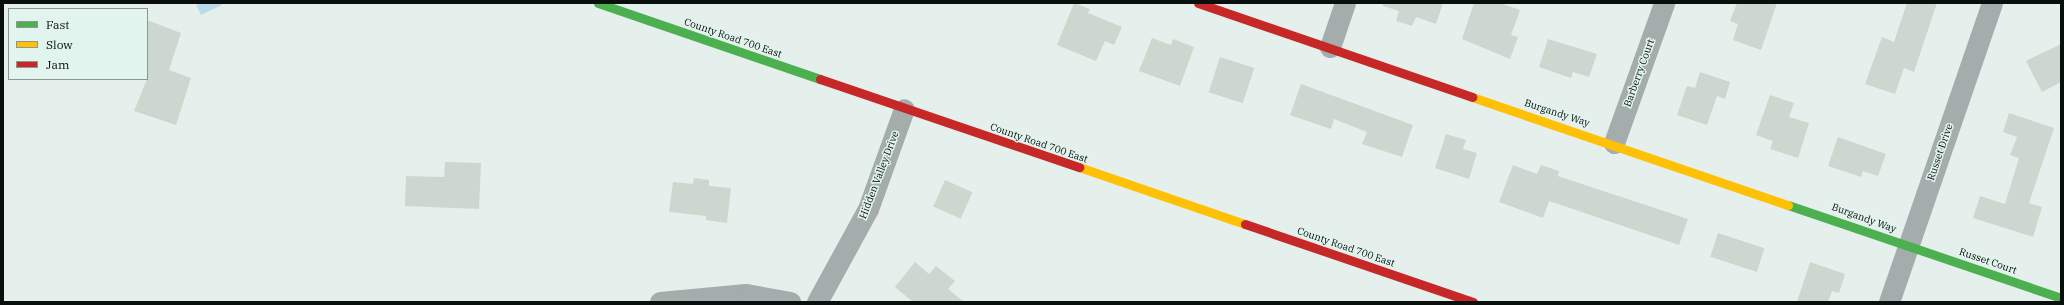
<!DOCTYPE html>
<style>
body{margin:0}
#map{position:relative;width:2064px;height:305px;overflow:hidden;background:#e5f0ec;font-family:"IBM Plex Serif",serif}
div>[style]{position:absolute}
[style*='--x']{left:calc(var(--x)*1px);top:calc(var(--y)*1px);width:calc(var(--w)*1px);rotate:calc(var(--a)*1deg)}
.water>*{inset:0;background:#bddaea}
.building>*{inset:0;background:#ccd7cf;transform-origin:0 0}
.street>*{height:21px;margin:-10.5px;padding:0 10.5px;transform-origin:10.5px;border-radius:10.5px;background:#a4acac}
.fast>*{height:9px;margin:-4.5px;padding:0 4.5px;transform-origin:4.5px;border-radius:4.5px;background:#4caf50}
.slow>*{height:9px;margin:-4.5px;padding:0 4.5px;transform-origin:4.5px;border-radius:4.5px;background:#ffc107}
.jam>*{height:9px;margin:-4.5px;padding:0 4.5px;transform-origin:4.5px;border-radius:4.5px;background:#c62828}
span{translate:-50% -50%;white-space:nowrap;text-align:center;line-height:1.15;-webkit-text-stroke:3px #e1f4ed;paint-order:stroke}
.street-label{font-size:10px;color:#090f0d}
.frame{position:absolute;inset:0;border:4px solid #090f0d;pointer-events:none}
.legend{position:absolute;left:8px;top:8px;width:140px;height:72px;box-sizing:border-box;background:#e1f4ed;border:1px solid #8b9893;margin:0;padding:5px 7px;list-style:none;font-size:12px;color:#090f0d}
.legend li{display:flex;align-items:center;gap:8px;height:20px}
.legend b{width:20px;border:1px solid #8b9893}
</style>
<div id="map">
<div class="water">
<i style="clip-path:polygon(200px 3px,221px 3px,222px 5px,201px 15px,196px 5px)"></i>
</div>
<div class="building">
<i style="clip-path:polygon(1074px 3px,1090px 9px,1088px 13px,1122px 27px,1114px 45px,1105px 41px,1096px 61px,1057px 45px)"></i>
<i style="clip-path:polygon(1383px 3px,1443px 3px,1436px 24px,1416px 17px,1412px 26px,1396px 21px,1399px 11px,1383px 6px)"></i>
<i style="clip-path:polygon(1474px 3px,1500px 3px,1520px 10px,1511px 35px,1518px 37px,1510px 59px,1462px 39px)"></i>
<i style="clip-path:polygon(1737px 3px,1777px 3px,1761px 50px,1733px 40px,1738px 24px,1730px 21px)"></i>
<i style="clip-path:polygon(1907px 3px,1937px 3px,1914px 72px,1904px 68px,1895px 94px,1865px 84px,1882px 37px,1894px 42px)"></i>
<i style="clip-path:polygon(147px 20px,181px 33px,169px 70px,191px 78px,176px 125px,134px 111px,147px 79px)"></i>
<i style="clip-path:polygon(1152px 38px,1171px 45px,1173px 39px,1194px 47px,1180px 86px,1139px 71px)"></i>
<i style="clip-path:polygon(1548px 39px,1597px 54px,1589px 77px,1573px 72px,1571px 78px,1539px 67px)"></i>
<i style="clip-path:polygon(2061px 44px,2061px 82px,2042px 92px,2026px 61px)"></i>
<i style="left:1220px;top:57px;width:36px;height:37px;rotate:18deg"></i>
<i style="clip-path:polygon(1700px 72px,1730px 82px,1725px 99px,1717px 96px,1707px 125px,1677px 115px,1687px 86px,1695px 88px)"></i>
<i style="clip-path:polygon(1301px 84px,1413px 125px,1402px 157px,1362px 144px,1367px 132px,1334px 119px,1331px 129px,1290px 115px)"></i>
<i style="clip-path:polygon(1770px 95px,1794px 103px,1789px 117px,1809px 123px,1798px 158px,1770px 149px,1773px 141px,1756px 135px)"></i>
<i style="clip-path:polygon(2009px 113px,2054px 128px,2029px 203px,2042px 207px,2033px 237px,1973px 218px,1980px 196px,2005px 204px,2019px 158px,2010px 155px,2017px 137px,2003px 132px)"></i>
<i style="clip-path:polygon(1446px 134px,1466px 140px,1463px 149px,1477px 153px,1469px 179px,1435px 168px)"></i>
<i style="clip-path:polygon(1838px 137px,1886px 154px,1878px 176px,1863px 171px,1861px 177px,1828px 166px)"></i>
<i style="clip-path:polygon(445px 162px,481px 163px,479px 209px,405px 206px,406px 176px,444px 177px)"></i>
<i style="clip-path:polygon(1513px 165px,1537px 174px,1541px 165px,1559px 171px,1558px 176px,1688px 219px,1679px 245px,1549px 201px,1543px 218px,1499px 202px)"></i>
<i style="clip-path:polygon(694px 178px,709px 180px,709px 186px,731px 188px,727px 223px,706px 220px,706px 216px,669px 212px,673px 182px,693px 184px)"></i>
<i style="left:945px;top:180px;width:30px;height:29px;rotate:24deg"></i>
<i style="left:1718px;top:233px;width:49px;height:25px;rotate:18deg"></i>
<i style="clip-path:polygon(915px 262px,929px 274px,936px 266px,955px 281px,948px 289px,964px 302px,913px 302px,895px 287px)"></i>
<i style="clip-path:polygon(1810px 262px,1845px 274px,1839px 293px,1832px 291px,1828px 302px,1797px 302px)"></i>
</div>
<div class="street">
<i style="--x:1330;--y:47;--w:46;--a:-71.2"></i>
<i style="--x:1614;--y:143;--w:149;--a:-70.3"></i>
<i style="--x:660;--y:302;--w:86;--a:-5.3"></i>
<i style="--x:746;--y:294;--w:45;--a:10.3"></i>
<i style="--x:817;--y:302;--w:106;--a:-61.3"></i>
<i style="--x:868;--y:209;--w:106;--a:-70.2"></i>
<i style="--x:1889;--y:302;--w:316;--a:-71"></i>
</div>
<div class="fast">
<i style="--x:598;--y:3;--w:235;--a:18.9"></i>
<i style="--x:1788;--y:205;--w:288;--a:18.8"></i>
</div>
<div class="slow">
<i style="--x:1472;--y:97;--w:334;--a:18.9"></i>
<i style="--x:1079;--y:167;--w:176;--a:19"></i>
</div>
<div class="jam">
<i style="--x:1198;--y:3;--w:290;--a:18.9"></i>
<i style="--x:820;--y:79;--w:274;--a:18.8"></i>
<i style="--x:1245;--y:224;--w:241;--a:18.9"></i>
</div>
<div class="street-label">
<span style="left:733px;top:38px;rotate:19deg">County Road 700 East</span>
<span style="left:1639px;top:73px;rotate:-70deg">Barberry Court</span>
<span style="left:1557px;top:113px;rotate:18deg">Burgandy Way</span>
<span style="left:1039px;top:143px;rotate:19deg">County Road 700 East</span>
<span style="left:1940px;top:152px;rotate:-71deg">Russet Drive</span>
<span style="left:879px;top:175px;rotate:-69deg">Hidden Valley Drive</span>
<span style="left:1864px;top:218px;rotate:20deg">Burgandy Way</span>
<span style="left:1346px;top:247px;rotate:19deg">County Road 700 East</span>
<span style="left:1988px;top:261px;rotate:19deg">Russet Court</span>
</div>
<div class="frame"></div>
<ul class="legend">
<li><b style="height:5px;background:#4caf50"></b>Fast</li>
<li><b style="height:5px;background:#ffc107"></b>Slow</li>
<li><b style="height:5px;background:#c62828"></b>Jam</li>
</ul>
</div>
